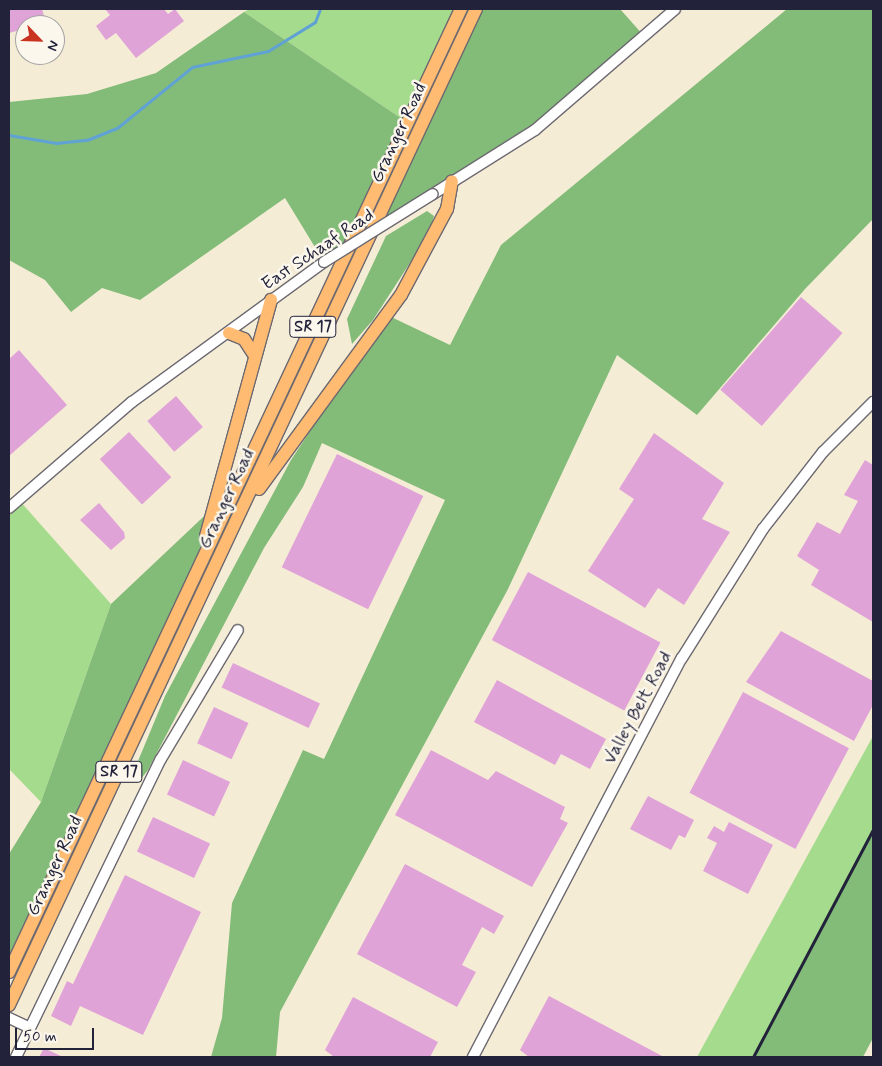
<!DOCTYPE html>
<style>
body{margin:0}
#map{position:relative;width:882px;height:1066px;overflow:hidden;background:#f5ecd6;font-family:Mynerve,sans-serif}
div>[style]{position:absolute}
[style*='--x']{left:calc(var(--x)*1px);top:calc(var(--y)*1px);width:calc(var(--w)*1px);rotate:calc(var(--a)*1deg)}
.green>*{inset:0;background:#a4db8c}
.forest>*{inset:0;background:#83bb78}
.stream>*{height:3px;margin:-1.5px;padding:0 1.5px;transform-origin:1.5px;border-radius:1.5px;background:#61a2d4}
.building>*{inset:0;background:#e0a3d7;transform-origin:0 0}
.roads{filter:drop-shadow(1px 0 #6c6971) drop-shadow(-1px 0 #6c6971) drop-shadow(0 1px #6c6971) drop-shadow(0 -1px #6c6971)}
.minor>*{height:10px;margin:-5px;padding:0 5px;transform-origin:5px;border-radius:5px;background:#fff}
.major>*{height:12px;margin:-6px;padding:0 6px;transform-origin:6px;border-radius:6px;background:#febb71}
.rail>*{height:3px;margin:-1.5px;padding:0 1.5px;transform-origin:1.5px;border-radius:1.5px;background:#22223b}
.bridges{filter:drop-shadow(1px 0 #6c6971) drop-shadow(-1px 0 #6c6971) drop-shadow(0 1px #6c6971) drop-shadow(0 -1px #6c6971)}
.minor-bridge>*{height:10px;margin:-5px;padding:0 5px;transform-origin:5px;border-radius:5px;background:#fff}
span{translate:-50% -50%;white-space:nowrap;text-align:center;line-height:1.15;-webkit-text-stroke:5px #fbf7ec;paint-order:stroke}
.shield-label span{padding:1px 4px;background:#fbf7ec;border:1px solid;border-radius:4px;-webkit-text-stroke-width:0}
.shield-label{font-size:16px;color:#22223b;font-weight:700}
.street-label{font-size:18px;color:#22223b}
.frame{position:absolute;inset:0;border:10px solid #22223b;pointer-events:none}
.north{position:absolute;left:15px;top:15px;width:50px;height:50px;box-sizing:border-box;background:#fbf7ec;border:1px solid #a4a2a5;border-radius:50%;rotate:114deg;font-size:14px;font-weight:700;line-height:20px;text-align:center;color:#22223b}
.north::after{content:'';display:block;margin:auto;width:18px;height:22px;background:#c8321e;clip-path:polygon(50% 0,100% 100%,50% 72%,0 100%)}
.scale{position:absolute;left:15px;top:1028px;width:79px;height:22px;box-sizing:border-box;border:2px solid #22223b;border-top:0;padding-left:6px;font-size:15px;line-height:18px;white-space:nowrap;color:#22223b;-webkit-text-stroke:4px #fbf7ec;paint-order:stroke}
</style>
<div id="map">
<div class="green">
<i style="clip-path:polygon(250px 9px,461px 9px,408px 123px,244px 12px)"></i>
<i style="clip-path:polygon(19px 500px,111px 604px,41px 802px,9px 769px,9px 508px)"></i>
<i style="clip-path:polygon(873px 736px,873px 829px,753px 1057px,697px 1057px)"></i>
</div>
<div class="forest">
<i style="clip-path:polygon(476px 9px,620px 9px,644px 36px,535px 130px,373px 231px)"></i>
<i style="clip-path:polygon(787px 9px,873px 9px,873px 219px,805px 289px,697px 415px,617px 355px,508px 589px,280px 1012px,276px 1057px,211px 1057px,222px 1018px,232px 903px,303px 750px,324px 759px,445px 500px,322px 443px,303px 487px,264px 548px,148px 770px,140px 780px,131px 778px,165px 696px,291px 460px,387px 315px,450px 345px,501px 245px)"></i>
<i style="clip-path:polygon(244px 12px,408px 123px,353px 244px,324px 262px,285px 198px,140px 300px,102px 288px,71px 312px,45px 280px,9px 260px,9px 102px,87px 94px,156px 73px)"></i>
<i style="clip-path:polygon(427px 211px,434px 216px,428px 235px,373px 320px,352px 344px,347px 319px,386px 236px)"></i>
<i style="clip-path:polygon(218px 503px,162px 645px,9px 972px,9px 854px,41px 802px,111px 604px)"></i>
<i style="clip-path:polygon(873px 829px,873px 1038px,863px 1057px,753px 1057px)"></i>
</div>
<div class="stream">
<i style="--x:9;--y:135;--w:48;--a:9.7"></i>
<i style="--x:56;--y:143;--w:31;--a:-6"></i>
<i style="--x:87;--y:140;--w:32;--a:-22"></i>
<i style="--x:117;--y:128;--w:97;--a:-39.1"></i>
<i style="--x:192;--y:67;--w:78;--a:-11.9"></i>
<i style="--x:268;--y:51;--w:55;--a:-31.7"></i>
<i style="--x:315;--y:22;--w:14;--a:-69"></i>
</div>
<div class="building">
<i style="clip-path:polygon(9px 9px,42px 9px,46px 23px,9px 33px)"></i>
<i style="clip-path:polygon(105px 9px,164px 9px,168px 14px,175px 9px,184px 21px,136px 58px,116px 33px,106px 40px,96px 26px,110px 15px)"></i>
<i style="left:801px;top:297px;width:55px;height:123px;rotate:41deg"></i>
<i style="clip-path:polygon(19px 350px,67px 405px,9px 456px,9px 359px)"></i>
<i style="left:176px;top:396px;width:41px;height:38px;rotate:49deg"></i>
<i style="left:129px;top:432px;width:62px;height:40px;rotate:47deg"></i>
<i style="clip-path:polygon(654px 433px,724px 483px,702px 519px,730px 532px,684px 605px,658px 588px,645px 608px,588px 571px,634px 499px,619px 489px)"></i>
<i style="left:337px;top:454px;width:96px;height:126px;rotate:26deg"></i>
<i style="clip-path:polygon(865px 460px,873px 465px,873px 622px,811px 585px,819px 570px,797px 556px,817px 522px,840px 534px,858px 501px,844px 495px)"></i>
<i style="clip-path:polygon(99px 503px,124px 532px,125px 538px,111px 550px,80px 520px)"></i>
<i style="left:528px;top:572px;width:150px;height:77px;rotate:28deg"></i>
<i style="clip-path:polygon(781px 631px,873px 681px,873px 705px,854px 741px,746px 682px)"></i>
<i style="left:233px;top:663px;width:96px;height:27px;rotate:25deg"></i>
<i style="clip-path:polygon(497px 680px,606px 739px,590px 769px,561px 754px,555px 765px,474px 722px)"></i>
<i style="left:743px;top:692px;width:120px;height:114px;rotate:28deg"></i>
<i style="left:214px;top:707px;width:38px;height:40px;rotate:25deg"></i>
<i style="clip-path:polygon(431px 750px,488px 780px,496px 771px,565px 807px,560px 819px,568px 823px,532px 887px,395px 815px)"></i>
<i style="left:183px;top:760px;width:52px;height:38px;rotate:25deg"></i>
<i style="clip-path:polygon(648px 796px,694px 820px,685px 838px,679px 835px,671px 850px,630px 829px)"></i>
<i style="left:153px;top:817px;width:63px;height:38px;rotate:25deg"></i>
<i style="clip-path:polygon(729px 822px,773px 845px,748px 894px,703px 871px,717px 843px,707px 838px,714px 826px,724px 832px)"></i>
<i style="clip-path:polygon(405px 864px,504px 916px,494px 934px,482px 927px,462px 965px,476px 972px,457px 1007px,357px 954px)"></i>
<i style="clip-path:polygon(125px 875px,201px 912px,143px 1035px,80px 1006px,71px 1026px,51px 1016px,67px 981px,73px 984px)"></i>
<i style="clip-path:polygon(549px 996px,664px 1057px,529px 1057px,520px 1050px)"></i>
<i style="clip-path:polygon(353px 997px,438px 1042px,430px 1057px,334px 1057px,325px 1050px)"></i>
<i style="clip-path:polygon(44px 1048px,63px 1057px,39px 1057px)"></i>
</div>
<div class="roads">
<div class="minor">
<i style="--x:433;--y:194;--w:120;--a:-32.1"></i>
<i style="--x:535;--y:130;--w:185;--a:-40.8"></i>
<i style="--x:9;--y:508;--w:162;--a:-40.8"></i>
<i style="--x:132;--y:402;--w:238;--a:-36.1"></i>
<i style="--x:9;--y:1018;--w:23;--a:25"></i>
<i style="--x:16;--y:1057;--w:331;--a:-64.1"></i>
<i style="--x:161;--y:759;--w:150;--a:-59.2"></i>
<i style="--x:473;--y:1057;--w:450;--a:-62.4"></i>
<i style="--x:682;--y:658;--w:152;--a:-57.9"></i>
<i style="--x:763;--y:529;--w:98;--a:-52.1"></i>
<i style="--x:823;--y:452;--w:71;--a:-45"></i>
</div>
<div class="major">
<i style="--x:229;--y:333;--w:16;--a:22"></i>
<i style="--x:244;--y:339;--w:20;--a:57"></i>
<i style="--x:259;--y:489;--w:240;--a:-53.8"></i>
<i style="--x:401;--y:295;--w:98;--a:-61.9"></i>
<i style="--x:447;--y:209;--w:28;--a:-80"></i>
<i style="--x:206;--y:536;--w:245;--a:-74.6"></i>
<i style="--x:9;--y:972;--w:1064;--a:-64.86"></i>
<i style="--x:9;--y:1005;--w:1100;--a:-64.88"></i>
</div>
</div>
<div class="rail">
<i style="--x:753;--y:1057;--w:258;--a:-62.2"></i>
</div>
<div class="bridges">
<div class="minor-bridge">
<i style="--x:324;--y:262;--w:128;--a:-32"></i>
</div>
</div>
<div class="shield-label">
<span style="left:313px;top:327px">SR 17</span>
<span style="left:119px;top:772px">SR 17</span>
</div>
<div class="street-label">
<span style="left:399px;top:133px;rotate:-65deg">Granger Road</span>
<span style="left:318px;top:250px;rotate:-34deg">East Schaaf Road</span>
<span style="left:227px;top:499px;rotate:-65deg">Granger Road</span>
<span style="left:638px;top:708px;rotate:-62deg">Valley Belt Road</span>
<span style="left:55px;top:866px;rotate:-65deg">Granger Road</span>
</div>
<div class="frame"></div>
<div class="north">N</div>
<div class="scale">50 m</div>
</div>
